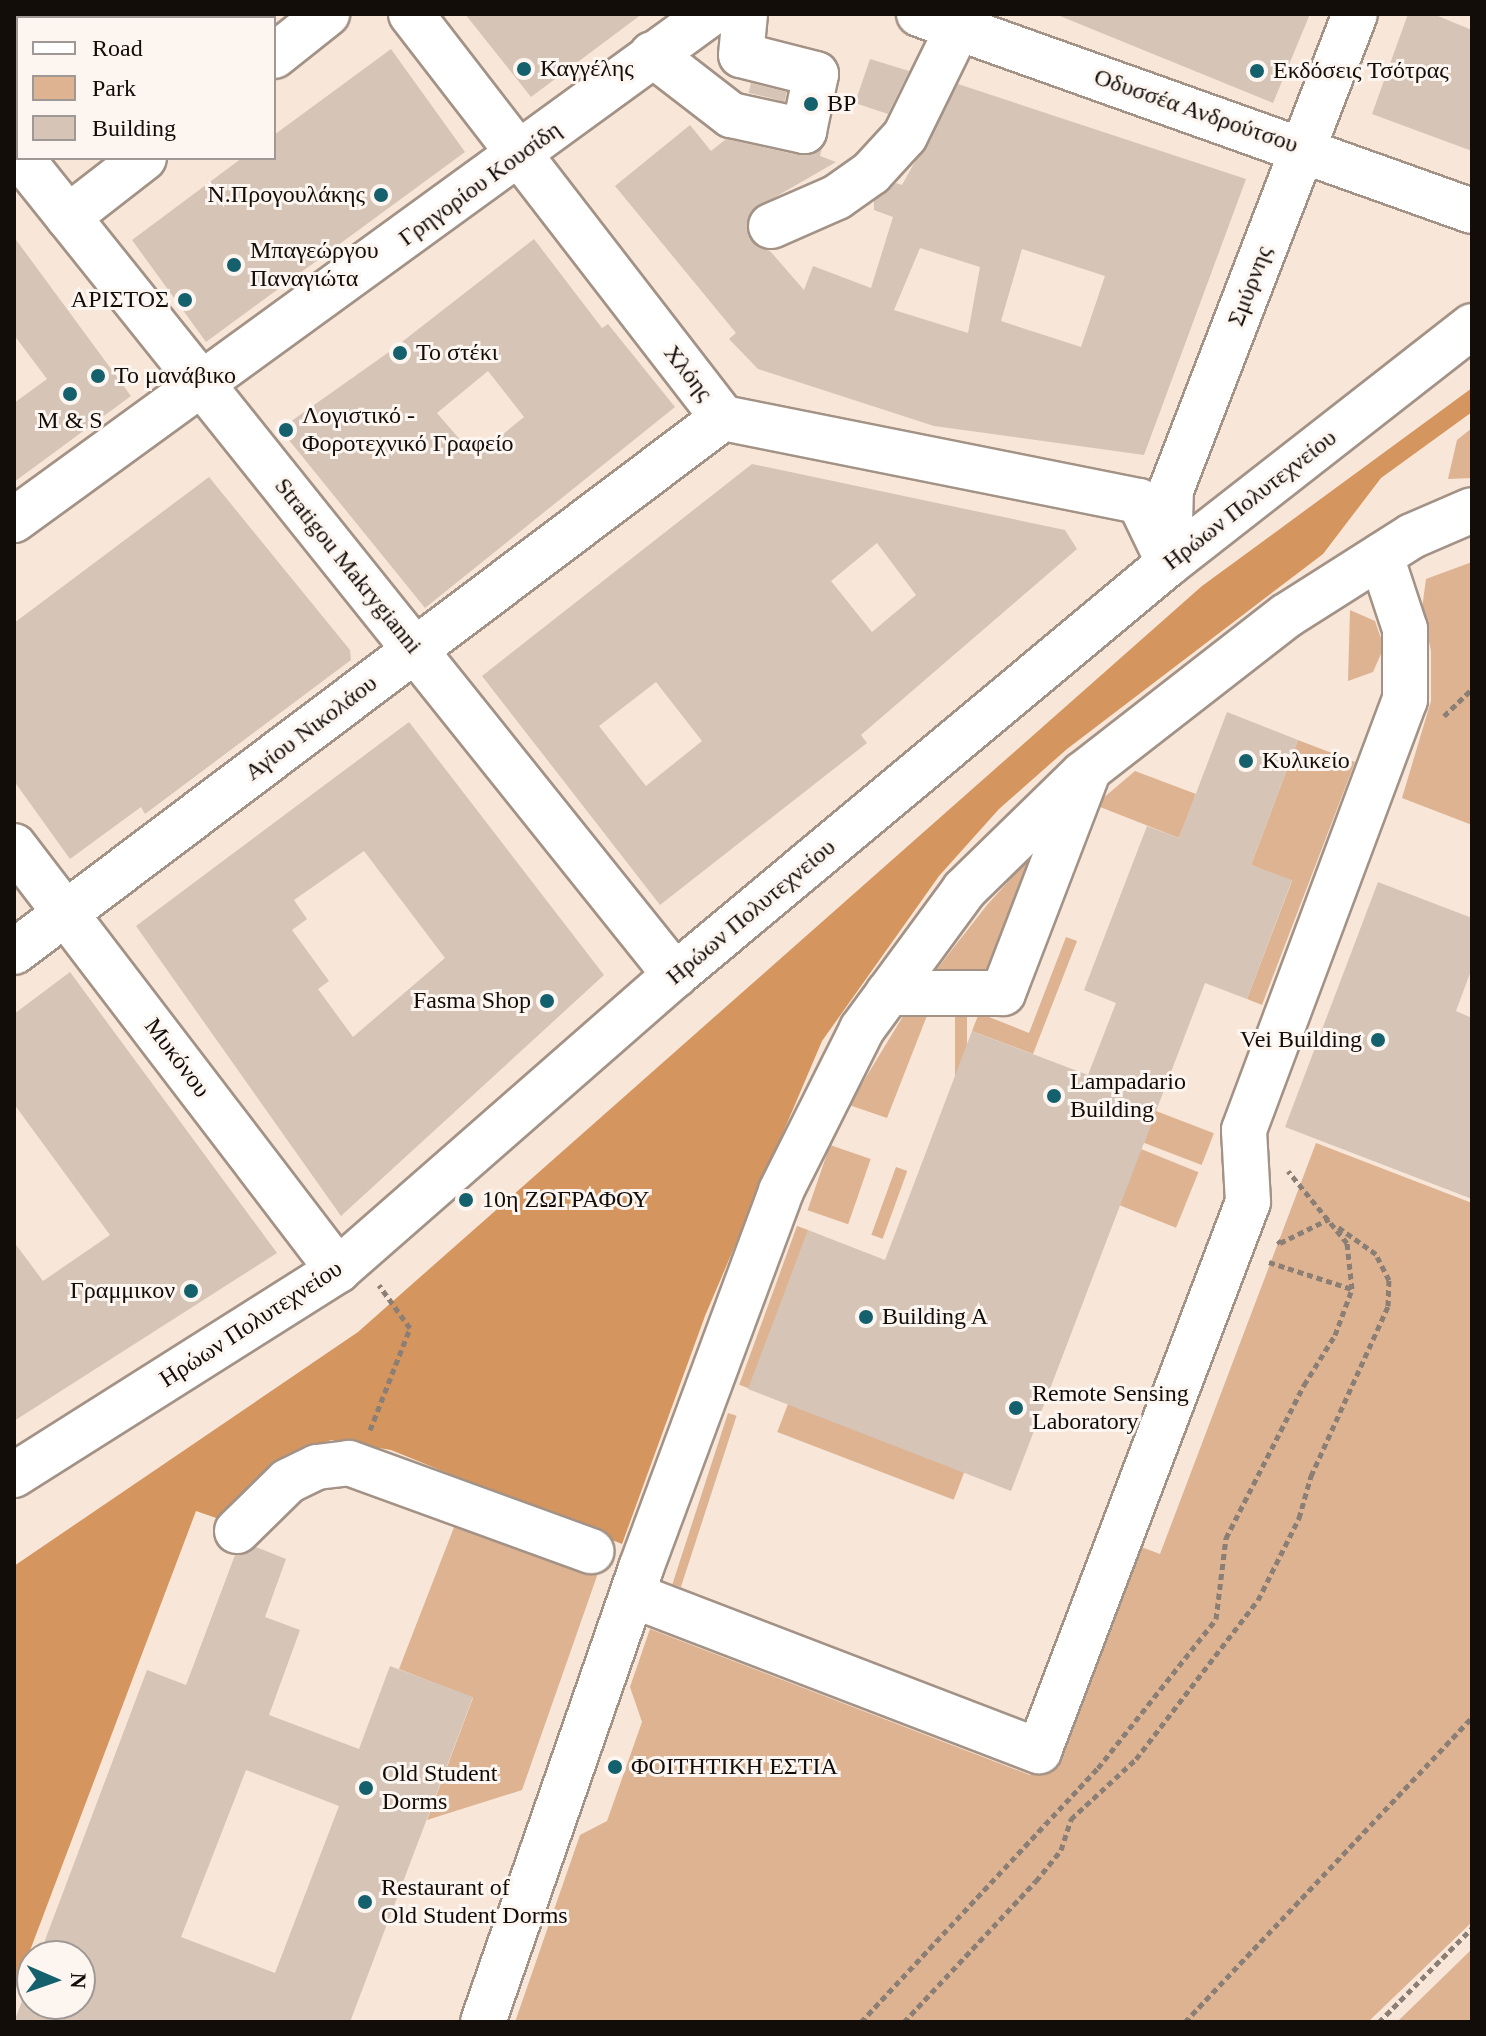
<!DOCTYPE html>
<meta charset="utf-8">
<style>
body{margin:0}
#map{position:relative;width:1486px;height:2036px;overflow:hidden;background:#f8e6d8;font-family:"Times New Roman",serif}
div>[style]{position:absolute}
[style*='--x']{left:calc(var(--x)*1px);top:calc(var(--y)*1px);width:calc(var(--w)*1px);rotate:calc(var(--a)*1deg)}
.green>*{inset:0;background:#ddb392;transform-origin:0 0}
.forest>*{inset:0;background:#d5955e}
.building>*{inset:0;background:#d6c5b7;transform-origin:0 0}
.path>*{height:5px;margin-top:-2.5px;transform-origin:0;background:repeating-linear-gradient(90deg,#8a7e75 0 6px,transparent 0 10px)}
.roads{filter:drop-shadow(2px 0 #a39286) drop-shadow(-2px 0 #a39286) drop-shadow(0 2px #a39286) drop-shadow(0 -2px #a39286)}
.minor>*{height:44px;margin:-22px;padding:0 22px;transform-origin:22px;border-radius:22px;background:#fff}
.dots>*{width:22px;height:22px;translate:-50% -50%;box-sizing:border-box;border:4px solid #fcf5f0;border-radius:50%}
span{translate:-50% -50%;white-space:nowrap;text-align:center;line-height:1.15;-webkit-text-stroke:6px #fcf5f0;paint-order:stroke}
.poi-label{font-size:24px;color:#130d09}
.left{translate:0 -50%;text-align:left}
.right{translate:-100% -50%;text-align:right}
.street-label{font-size:24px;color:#130d09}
.frame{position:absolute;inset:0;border:16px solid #130d09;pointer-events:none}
.legend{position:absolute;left:16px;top:16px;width:260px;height:144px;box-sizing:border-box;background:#fcf5f0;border:2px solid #9f9894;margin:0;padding:10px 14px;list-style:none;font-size:24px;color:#130d09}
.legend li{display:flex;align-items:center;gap:16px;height:40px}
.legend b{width:40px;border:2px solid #9f9894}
.north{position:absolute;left:16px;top:1940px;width:80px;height:80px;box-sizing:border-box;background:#fcf5f0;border:2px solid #9f9894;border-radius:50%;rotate:92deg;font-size:22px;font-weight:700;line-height:32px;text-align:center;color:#130d09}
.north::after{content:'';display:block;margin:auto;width:28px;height:36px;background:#14606c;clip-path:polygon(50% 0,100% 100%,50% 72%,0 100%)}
</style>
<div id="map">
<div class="green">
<i style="clip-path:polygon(1472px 428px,1472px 478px,1448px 479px,1457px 440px)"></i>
<i style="clip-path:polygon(1472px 562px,1472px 825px,1402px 798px,1431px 701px,1431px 651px,1422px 609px,1426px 579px)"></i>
<i style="clip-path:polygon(1350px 610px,1375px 621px,1384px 647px,1373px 672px,1348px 681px)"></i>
<i style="clip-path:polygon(1298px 740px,1355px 762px,1262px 1005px,1247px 999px,1292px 881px,1251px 865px)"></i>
<i style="clip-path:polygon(1135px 771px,1196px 794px,1179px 838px,1095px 805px)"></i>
<i style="clip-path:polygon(1046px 840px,993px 980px,929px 979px,987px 905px)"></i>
<i style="clip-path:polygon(1066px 937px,1077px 941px,1033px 1054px,972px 1031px,979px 1013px,1029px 1033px)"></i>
<i style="clip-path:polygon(905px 1013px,928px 1013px,887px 1118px,849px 1105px)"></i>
<i style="left:955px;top:1013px;width:12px;height:122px"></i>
<i style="left:1156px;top:1111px;width:62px;height:34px;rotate:21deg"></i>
<i style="clip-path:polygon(1316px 1143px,1472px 1203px,1472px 1922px,1368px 2022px,515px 2022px,580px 1835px,607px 1821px,642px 1722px,630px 1687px,650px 1629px,1030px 1775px,1120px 1539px,1160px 1554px)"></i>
<i style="left:830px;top:1145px;width:43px;height:69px;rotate:19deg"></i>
<i style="left:1141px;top:1149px;width:62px;height:60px;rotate:22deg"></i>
<i style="left:896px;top:1167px;width:12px;height:72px;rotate:20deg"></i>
<i style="left:797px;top:1226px;width:12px;height:169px;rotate:20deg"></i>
<i style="left:788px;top:1404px;width:189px;height:30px;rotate:21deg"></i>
<i style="left:728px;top:1413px;width:9px;height:180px;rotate:18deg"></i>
<i style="clip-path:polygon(458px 1517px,598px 1573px,522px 1790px,427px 1820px,473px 1698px,399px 1669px)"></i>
<i style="clip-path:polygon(1472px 1949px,1471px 2022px,1397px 2022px)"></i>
</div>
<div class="forest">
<i style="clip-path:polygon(1472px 388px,1472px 412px,1381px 478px,1323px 554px,1067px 749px,999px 809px,939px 876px,822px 1041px,705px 1316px,622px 1544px,391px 1450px,332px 1440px,299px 1449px,265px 1470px,219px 1519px,196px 1511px,14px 1993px,14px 1566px,358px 1332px,1202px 586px)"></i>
</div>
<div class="building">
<i style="clip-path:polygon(465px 14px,642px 14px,531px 97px)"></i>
<i style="clip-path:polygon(1055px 14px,1310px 14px,1273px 103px)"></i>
<i style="clip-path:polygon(1408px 14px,1433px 14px,1472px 30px,1472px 151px,1372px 114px)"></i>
<i style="clip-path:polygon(391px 49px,465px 152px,206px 342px,132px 240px,242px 158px,274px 158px,274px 135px)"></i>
<i style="clip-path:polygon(870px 59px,909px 71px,888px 114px,855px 103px)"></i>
<i style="left:751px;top:83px;width:37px;height:10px;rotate:14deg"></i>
<i style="clip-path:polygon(evenodd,958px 84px,1246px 179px,1144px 455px,934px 426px,758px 369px,729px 339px,736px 333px,615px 186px,690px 125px,711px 151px,726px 139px,799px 155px,822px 148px,820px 156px,836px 162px,751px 211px,748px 235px,757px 247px,770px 251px,804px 290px,813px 266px,871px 288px,893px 217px,874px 210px,874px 201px,896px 183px,902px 185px,958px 84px,920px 248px,980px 267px,968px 333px,894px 310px,920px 248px,958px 84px,1022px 249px,1105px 276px,1081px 347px,1001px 321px,1022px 249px)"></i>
<i style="clip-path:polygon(14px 237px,131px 396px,14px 482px,14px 403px,47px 379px,14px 335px)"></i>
<i style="clip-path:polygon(evenodd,534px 239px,602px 328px,608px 324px,675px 407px,425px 608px,280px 429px,389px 352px,534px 239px,488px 371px,524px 417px,475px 457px,437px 413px,488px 371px)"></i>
<i style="clip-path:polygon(evenodd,752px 464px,1065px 530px,1077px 549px,861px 735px,867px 743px,660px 905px,482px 676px,752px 464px,877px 543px,916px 595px,872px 632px,831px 581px,877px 543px,752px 464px,656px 682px,702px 741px,646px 786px,599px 726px,656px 682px)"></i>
<i style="clip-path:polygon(209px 477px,350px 650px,351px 660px,145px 814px,141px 807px,70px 859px,14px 781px,14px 623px)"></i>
<i style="clip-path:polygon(1227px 712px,1298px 740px,1251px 865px,1292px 880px,1247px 999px,1205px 983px,1011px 1491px,748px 1389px,808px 1230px,885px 1260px,972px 1031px,1088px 1075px,1116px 1003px,1084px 990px,1147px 826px,1179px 838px)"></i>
<i style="clip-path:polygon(evenodd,409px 722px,604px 975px,341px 1216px,136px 926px,409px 722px,364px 851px,445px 958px,353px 1037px,318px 989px,329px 981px,292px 930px,307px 919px,294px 900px,364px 851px)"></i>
<i style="clip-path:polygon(1378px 882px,1472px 918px,1472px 968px,1456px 1011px,1472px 1018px,1472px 1199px,1285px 1127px)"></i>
<i style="clip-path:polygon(70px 972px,277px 1253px,14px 1421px,14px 1242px,43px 1281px,110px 1235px,14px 1104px,14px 1014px)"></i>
<i style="clip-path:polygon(evenodd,256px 1547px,286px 1559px,265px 1617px,300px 1630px,269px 1715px,359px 1749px,390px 1666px,473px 1697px,350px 2022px,14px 2022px,32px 1975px,32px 2004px,80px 2004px,80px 1956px,39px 1956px,147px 1670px,186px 1685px,235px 1555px,256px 1547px,246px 1770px,339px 1806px,275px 1973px,181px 1937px,246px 1770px)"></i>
</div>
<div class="path">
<i style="--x:1444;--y:716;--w:39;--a:-44"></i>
<i style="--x:1278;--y:1240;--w:4;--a:56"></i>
<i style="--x:1280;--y:1243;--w:55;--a:-26.1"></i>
<i style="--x:1269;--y:1262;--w:87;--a:18"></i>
<i style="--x:370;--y:1430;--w:110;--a:-68.6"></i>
<i style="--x:410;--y:1328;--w:53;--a:-125.8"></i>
<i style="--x:861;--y:2022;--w:347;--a:-47"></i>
<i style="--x:1098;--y:1768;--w:190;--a:-51.6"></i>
<i style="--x:1216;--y:1619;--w:82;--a:-83"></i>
<i style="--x:1226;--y:1538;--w:172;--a:-63"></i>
<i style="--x:1304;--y:1385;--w:59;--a:-58.2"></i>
<i style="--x:1335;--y:1335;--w:49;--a:-69.7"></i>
<i style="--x:1352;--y:1289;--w:46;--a:-96.2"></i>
<i style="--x:1347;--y:1243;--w:93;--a:-129.3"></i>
<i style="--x:904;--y:2022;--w:193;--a:-46.9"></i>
<i style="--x:1036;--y:1881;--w:40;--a:-51"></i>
<i style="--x:1061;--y:1850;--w:33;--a:-72"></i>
<i style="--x:1071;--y:1819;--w:88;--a:-42.7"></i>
<i style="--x:1136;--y:1759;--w:200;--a:-52.5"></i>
<i style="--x:1258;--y:1600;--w:92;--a:-63.4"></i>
<i style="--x:1299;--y:1518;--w:44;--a:-74.1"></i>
<i style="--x:1311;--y:1476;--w:187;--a:-65.6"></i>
<i style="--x:1388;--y:1306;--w:26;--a:-88"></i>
<i style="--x:1389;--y:1280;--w:29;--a:-117"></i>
<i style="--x:1376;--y:1254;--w:47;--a:-144.6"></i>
<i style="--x:1185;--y:2022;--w:419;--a:-46.7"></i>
<i style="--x:1379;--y:2022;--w:132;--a:-45.3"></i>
</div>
<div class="roads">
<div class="minor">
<i style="--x:411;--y:14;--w:510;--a:52.32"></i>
<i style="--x:723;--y:418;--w:424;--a:11.3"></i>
<i style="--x:1139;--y:501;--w:69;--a:64.2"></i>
<i style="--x:919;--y:14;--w:587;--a:19.61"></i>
<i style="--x:652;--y:54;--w:100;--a:37.7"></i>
<i style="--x:731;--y:115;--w:75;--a:12.4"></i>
<i style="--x:804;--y:131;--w:58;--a:-78.1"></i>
<i style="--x:816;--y:74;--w:77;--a:-165.8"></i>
<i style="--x:741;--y:55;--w:41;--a:-84.4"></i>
<i style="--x:274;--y:56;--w:68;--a:-38.4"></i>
<i style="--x:21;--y:158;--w:1047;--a:51.32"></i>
<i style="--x:68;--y:217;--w:96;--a:-37.8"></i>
<i style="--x:771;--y:226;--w:72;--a:-23.7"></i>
<i style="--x:837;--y:197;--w:42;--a:-35.2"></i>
<i style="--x:871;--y:173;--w:50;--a:-47.4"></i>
<i style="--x:905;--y:136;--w:120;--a:-63.9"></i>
<i style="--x:14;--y:520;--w:860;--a:-36.02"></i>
<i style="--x:1169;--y:556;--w:66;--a:-88.3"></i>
<i style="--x:1171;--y:490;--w:510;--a:-68.87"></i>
<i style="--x:14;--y:846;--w:534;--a:52.61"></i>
<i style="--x:14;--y:952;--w:888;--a:-36.99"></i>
<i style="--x:888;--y:993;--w:115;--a:0"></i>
<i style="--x:1003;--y:993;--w:235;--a:-69"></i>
<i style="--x:14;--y:1475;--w:383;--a:-32.3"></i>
<i style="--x:338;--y:1270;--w:448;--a:-41.2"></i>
<i style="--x:675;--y:975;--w:643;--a:-39.83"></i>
<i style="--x:1169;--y:563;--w:385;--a:-38"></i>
<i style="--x:237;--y:1531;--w:71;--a:-44.4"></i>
<i style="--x:288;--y:1481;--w:32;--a:-26"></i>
<i style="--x:317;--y:1467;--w:32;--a:-7"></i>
<i style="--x:349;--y:1463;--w:258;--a:20"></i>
<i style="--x:632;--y:1595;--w:436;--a:21"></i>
<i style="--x:1039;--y:1751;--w:587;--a:-69.16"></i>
<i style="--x:1248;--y:1202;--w:72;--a:-93.2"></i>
<i style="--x:1244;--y:1130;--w:459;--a:-69.5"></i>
<i style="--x:1405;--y:700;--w:71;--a:-90"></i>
<i style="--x:1405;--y:629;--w:77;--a:-108.2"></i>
<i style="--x:483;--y:2022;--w:481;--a:-70.8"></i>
<i style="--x:641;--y:1568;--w:402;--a:-69.6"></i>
<i style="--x:781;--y:1191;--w:181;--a:-63.4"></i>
<i style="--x:862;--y:1029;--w:172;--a:-53.7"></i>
<i style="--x:964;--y:890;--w:166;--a:-44.3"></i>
<i style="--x:1083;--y:774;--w:257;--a:-37.9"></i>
<i style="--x:1286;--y:616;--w:149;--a:-32.4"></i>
<i style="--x:1412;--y:536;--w:65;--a:-23.4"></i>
</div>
</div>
<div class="dots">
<i style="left:524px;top:69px;background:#14606c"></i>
<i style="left:1257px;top:71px;background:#14606c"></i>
<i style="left:811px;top:104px;background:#14606c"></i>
<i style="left:381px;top:195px;background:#14606c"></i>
<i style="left:234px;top:265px;background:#14606c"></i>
<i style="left:185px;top:300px;background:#14606c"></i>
<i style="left:400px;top:353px;background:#14606c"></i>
<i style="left:98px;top:376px;background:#14606c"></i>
<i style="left:70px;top:394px;background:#14606c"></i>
<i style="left:286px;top:430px;background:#14606c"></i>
<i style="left:1246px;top:761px;background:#14606c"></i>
<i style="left:547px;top:1001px;background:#14606c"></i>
<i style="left:1378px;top:1040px;background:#14606c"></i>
<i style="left:1054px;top:1096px;background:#14606c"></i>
<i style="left:466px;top:1200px;background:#14606c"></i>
<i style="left:191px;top:1291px;background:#14606c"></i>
<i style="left:866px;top:1317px;background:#14606c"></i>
<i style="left:1016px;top:1408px;background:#14606c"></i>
<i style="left:615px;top:1767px;background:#14606c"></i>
<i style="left:366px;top:1788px;background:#14606c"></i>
<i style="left:365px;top:1902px;background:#14606c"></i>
</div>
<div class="poi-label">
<span class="left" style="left:540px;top:69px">Καγγέλης</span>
<span class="left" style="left:1273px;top:71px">Εκδόσεις Τσότρας</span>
<span class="left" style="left:827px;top:104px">BP</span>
<span class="right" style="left:365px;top:195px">Ν.Προγουλάκης</span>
<span class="left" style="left:250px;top:265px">Μπαγεώργου<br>Παναγιώτα</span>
<span class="right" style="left:169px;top:300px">ΑΡΙΣΤΟΣ</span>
<span class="left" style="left:416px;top:353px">Το στέκι</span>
<span class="left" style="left:114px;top:376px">Το μανάβικο</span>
<span class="left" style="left:302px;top:430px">Λογιστικό -<br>Φοροτεχνικό Γραφείο</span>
<span style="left:70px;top:421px">M &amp; S</span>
<span class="left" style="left:1262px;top:761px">Κυλικείο</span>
<span class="right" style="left:531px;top:1001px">Fasma Shop</span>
<span class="right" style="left:1362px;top:1040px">Vei Building</span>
<span class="left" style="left:1070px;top:1096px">Lampadario<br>Building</span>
<span class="left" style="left:482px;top:1200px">10η ΖΩΓΡΑΦΟΥ</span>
<span class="right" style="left:175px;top:1291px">Γραμμικον</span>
<span class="left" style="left:882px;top:1317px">Building A</span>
<span class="left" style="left:1032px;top:1408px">Remote Sensing<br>Laboratory</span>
<span class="left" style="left:631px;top:1767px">ΦΟΙΤΗΤΙΚΗ ΕΣΤΙΑ</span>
<span class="left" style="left:382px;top:1788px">Old Student<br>Dorms</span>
<span class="left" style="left:381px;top:1902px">Restaurant of<br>Old Student Dorms</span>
</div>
<div class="street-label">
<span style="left:1196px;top:111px;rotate:19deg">Οδυσσέα Ανδρούτσου</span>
<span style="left:480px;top:184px;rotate:-36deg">Γρηγορίου Κουσίδη</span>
<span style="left:1250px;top:286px;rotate:-69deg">Σμύρνης</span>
<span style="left:688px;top:373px;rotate:52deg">Χλόης</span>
<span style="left:1250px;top:500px;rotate:-38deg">Ηρώων Πολυτεχνείου</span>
<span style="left:348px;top:566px;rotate:51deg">Stratigou Makrygianni</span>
<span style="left:311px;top:728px;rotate:-37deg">Αγίου Νικολάου</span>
<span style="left:751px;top:912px;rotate:-40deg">Ηρώων Πολυτεχνείου</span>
<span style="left:177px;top:1058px;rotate:53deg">Μυκόνου</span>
<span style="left:251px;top:1324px;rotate:-33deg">Ηρώων Πολυτεχνείου</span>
</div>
<div class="frame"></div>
<ul class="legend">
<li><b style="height:10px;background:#fff"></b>Road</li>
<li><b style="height:22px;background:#ddb392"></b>Park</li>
<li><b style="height:22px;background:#d6c5b7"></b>Building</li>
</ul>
<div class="north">N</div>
</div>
